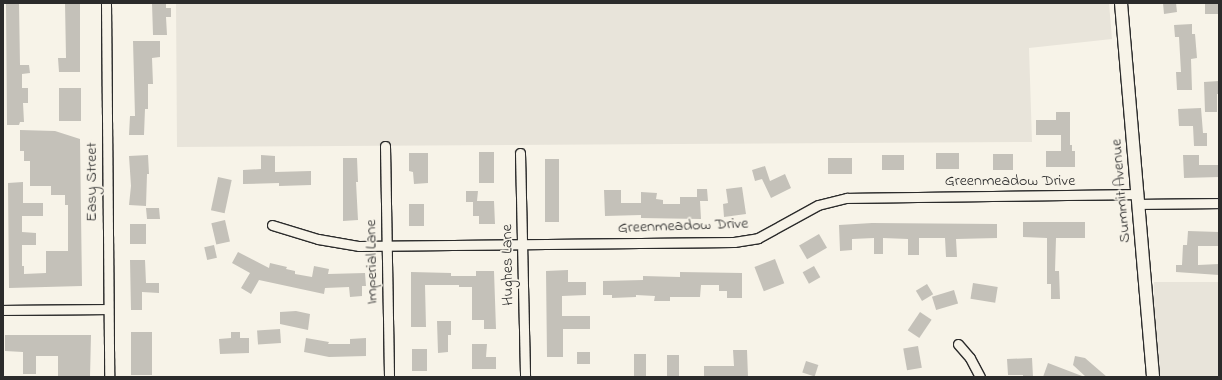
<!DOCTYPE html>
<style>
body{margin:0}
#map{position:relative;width:1222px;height:380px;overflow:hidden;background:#f7f3e8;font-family:"Indie Flower",sans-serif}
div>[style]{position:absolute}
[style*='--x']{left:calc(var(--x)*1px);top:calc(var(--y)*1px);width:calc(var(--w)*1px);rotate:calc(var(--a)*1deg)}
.built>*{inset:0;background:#e8e4da;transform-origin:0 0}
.building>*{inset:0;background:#c4c1b9;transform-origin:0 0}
.roads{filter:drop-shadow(1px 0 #2b2b2b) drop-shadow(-1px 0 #2b2b2b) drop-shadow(0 1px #2b2b2b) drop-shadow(0 -1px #2b2b2b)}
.street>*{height:9px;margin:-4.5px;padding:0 4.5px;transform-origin:4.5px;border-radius:4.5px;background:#f7f3e8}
.secondary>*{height:12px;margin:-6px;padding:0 6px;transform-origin:6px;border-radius:6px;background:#f7f3e8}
span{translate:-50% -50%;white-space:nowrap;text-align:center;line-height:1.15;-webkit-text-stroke:3.5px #f7f3e8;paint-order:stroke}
.street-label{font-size:16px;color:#2b2b2b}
.frame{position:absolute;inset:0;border:4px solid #2b2b2b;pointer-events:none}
</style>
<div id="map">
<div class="built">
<i style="clip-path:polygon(176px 3px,1109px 3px,1112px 39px,1029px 48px,1032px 142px,177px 147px)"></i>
<i style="left:1154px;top:282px;width:65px;height:95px"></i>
</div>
<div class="building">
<i style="clip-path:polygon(6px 3px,19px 3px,20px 65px,29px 65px,30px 73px,22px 74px,22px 88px,28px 88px,28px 103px,23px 103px,24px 122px,20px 122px,19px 125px,7px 125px)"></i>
<i style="clip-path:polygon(65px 3px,80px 3px,80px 72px,59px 72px,58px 58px,66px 58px)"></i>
<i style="clip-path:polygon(152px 3px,166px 3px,166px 8px,171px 8px,171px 17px,166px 17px,167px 35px,153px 35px)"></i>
<i style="clip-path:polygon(1163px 3px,1176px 3px,1177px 12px,1164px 14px)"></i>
<i style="left:1205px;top:3px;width:13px;height:11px"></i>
<i style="clip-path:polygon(1192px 24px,1192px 34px,1195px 34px,1197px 58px,1191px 59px,1192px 90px,1177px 90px,1176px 72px,1181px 72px,1179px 37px,1175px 37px,1174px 25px)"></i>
<i style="clip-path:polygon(133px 41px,160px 41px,160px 57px,152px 58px,153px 84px,148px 84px,148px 109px,145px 109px,144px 135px,129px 135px,130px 116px,135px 116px)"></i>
<i style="clip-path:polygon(1219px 81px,1219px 94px,1217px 94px,1217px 112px,1205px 112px,1204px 82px)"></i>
<i style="left:59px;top:88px;width:22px;height:33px"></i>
<i style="clip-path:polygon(1201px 108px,1203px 133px,1207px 133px,1207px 146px,1194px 146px,1193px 126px,1179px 126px,1178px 109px)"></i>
<i style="clip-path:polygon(1056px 112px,1070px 112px,1070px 145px,1072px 145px,1072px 151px,1075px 151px,1075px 167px,1046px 167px,1046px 151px,1061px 151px,1061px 135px,1036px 135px,1036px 120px,1056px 120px)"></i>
<i style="clip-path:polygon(20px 130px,55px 131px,80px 139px,82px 286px,9px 288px,8px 183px,23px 182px,23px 203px,43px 203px,43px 216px,22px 216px,22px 232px,36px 233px,36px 245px,22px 245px,22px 266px,24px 266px,24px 274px,46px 273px,46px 251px,68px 251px,68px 205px,65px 205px,65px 195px,51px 195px,51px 186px,30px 186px,30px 161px,24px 161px,24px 151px,20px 151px)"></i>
<i style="left:479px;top:152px;width:15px;height:31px"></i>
<i style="clip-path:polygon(409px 153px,428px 153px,428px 183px,414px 184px,413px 172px,409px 171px)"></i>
<i style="left:959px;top:153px;width:16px;height:23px;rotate:90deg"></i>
<i style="left:993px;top:154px;width:20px;height:16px"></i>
<i style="clip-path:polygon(148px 155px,149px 174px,147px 174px,146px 206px,129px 205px,131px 186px,129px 156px)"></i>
<i style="clip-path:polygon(261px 155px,275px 156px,275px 172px,311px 171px,311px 185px,279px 186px,279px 183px,243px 184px,243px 170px,261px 169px)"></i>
<i style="left:882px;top:155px;width:22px;height:15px"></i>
<i style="clip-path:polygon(1183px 155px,1199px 155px,1199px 165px,1219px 165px,1219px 177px,1184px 178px)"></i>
<i style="clip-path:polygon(343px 158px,357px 158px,358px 182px,356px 182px,358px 220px,343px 221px)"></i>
<i style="left:828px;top:158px;width:24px;height:16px"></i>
<i style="left:545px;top:159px;width:14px;height:63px"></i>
<i style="clip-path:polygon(765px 166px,770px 181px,785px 174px,791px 188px,771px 198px,762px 179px,755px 181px,752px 170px)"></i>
<i style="left:218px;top:177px;width:14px;height:34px;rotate:12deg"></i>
<i style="clip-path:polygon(742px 187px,746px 214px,724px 217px,723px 204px,728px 203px,726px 189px)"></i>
<i style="clip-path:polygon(697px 189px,707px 189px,708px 201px,700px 201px,701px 219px,641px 218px,641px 215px,605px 216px,604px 190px,621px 190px,621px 203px,641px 203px,641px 192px,657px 193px,656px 199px,663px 200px,663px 204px,680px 204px,680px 197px,697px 197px)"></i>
<i style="clip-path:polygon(466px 191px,478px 191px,477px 201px,494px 201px,495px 224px,479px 224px,479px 216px,473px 216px,473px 202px,466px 202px)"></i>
<i style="left:409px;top:204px;width:15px;height:22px"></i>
<i style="clip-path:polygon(146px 208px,159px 208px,160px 219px,147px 219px)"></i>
<i style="left:225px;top:220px;width:22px;height:14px;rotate:77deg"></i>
<i style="clip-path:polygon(1023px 222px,1085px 222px,1085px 238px,1056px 238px,1055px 271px,1059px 271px,1060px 299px,1051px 299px,1051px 284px,1047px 284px,1047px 238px,1023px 237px)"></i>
<i style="clip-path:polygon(872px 223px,997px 224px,997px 238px,956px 239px,957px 257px,946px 257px,945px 238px,919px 238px,919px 255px,908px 255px,908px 239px,883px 238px,883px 254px,874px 254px,874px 238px,852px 239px,852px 250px,840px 251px,839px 225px)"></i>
<i style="left:130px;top:224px;width:16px;height:20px"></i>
<i style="clip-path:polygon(1188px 231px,1219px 232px,1219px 246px,1198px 246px,1198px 265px,1219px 264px,1219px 275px,1176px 272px,1176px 265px,1182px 265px,1183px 245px,1187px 245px)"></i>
<i style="left:819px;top:234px;width:16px;height:23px;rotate:60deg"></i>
<i style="left:214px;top:245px;width:13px;height:10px;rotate:77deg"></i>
<i style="clip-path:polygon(238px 252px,269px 268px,270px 263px,287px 267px,286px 269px,295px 271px,295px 274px,312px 277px,314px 266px,329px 269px,328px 274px,365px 273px,366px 286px,362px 286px,362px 296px,350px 297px,349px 287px,325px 288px,324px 294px,259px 280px,251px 294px,241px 288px,250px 273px,232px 263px)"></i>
<i style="left:775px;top:259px;width:26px;height:22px;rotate:69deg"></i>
<i style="clip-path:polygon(130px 260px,145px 260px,146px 283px,159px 283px,159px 293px,142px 292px,142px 310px,131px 310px)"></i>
<i style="left:814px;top:266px;width:13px;height:13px;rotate:61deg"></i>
<i style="clip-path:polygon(568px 270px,568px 282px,586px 282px,586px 295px,562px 296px,562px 316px,590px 316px,590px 329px,563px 329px,563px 357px,547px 357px,546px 271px)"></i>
<i style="clip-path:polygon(476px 271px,494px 271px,496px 329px,484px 329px,484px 320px,472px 320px,472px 287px,459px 287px,459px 285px,425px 285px,426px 327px,411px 327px,411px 272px,451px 273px,451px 276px,476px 276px)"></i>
<i style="clip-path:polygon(680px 272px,742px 273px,742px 298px,727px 298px,727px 291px,719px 291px,719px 285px,701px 285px,700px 297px,670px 297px,670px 301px,654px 301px,655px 296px,636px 295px,636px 297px,612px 298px,612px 295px,603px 295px,603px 281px,643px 280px,643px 276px,680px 277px)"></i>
<i style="left:973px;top:283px;width:25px;height:16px;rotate:9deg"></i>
<i style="left:927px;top:284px;width:12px;height:13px;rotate:59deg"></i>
<i style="left:954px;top:290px;width:14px;height:23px;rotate:73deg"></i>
<i style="clip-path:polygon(296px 311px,310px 314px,308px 330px,280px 324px,280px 312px)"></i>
<i style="left:920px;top:312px;width:14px;height:22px;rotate:34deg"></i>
<i style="clip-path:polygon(437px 321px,451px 321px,451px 335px,448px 335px,448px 352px,438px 353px)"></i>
<i style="left:280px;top:329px;width:14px;height:23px;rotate:86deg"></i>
<i style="left:131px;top:332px;width:21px;height:43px"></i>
<i style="clip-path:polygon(231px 332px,240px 332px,240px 338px,249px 338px,249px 353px,220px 354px,219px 339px,231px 338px)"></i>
<i style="clip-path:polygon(5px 335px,91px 335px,90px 377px,58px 377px,58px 356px,36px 356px,36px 374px,23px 374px,23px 352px,5px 351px)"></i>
<i style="clip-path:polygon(306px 338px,329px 342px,328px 344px,350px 344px,350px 339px,366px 338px,366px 356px,329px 357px,304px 352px)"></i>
<i style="clip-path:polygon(472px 344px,487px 344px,486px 357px,496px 357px,496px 369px,472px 369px)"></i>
<i style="left:918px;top:346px;width:22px;height:15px;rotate:80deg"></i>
<i style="left:412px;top:349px;width:15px;height:22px"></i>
<i style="clip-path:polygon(733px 350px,747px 350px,748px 377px,704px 377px,704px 366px,734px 366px)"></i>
<i style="left:577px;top:352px;width:13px;height:12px"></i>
<i style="left:634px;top:354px;width:12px;height:23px"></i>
<i style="left:667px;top:355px;width:12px;height:22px"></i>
<i style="clip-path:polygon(1075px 356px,1085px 358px,1107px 377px,1086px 377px,1073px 365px)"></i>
<i style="clip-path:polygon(1032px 358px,1033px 377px,1023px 377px,1023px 375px,1008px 375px,1007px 359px)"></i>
<i style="left:806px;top:361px;width:13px;height:12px;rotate:18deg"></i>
<i style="clip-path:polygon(1048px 363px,1082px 376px,1082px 377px,1043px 377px)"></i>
</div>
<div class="roads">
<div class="street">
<i style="--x:106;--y:3;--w:374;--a:89.5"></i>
<i style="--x:385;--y:146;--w:231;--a:89"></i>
<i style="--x:520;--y:153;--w:224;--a:88.7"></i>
<i style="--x:1138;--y:204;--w:81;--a:-0.7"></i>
<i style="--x:272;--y:225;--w:48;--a:16.9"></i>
<i style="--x:318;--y:239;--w:42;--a:9.7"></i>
<i style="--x:359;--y:246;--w:375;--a:-0.6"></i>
<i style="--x:734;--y:242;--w:24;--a:-9"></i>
<i style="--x:758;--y:238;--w:68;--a:-28.8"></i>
<i style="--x:818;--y:205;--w:30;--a:-14"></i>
<i style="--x:847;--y:198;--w:290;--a:-0.8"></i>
<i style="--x:3;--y:310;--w:105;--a:-0.5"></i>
<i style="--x:958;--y:344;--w:18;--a:49"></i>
<i style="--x:970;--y:358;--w:21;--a:62"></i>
</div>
<div class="secondary">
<i style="--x:1121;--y:3;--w:375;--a:85.1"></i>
</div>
</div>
<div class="street-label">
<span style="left:1010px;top:181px">Greenmeadow Drive</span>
<span style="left:92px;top:182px;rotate:-90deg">Easy Street</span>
<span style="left:1121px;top:191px;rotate:-95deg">Summit Avenue</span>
<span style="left:683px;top:226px;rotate:-2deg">Greenmeadow Drive</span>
<span style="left:372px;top:262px;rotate:-91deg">Imperial Lane</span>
<span style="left:508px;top:265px;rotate:-91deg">Hughes Lane</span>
</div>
<div class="frame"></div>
</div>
